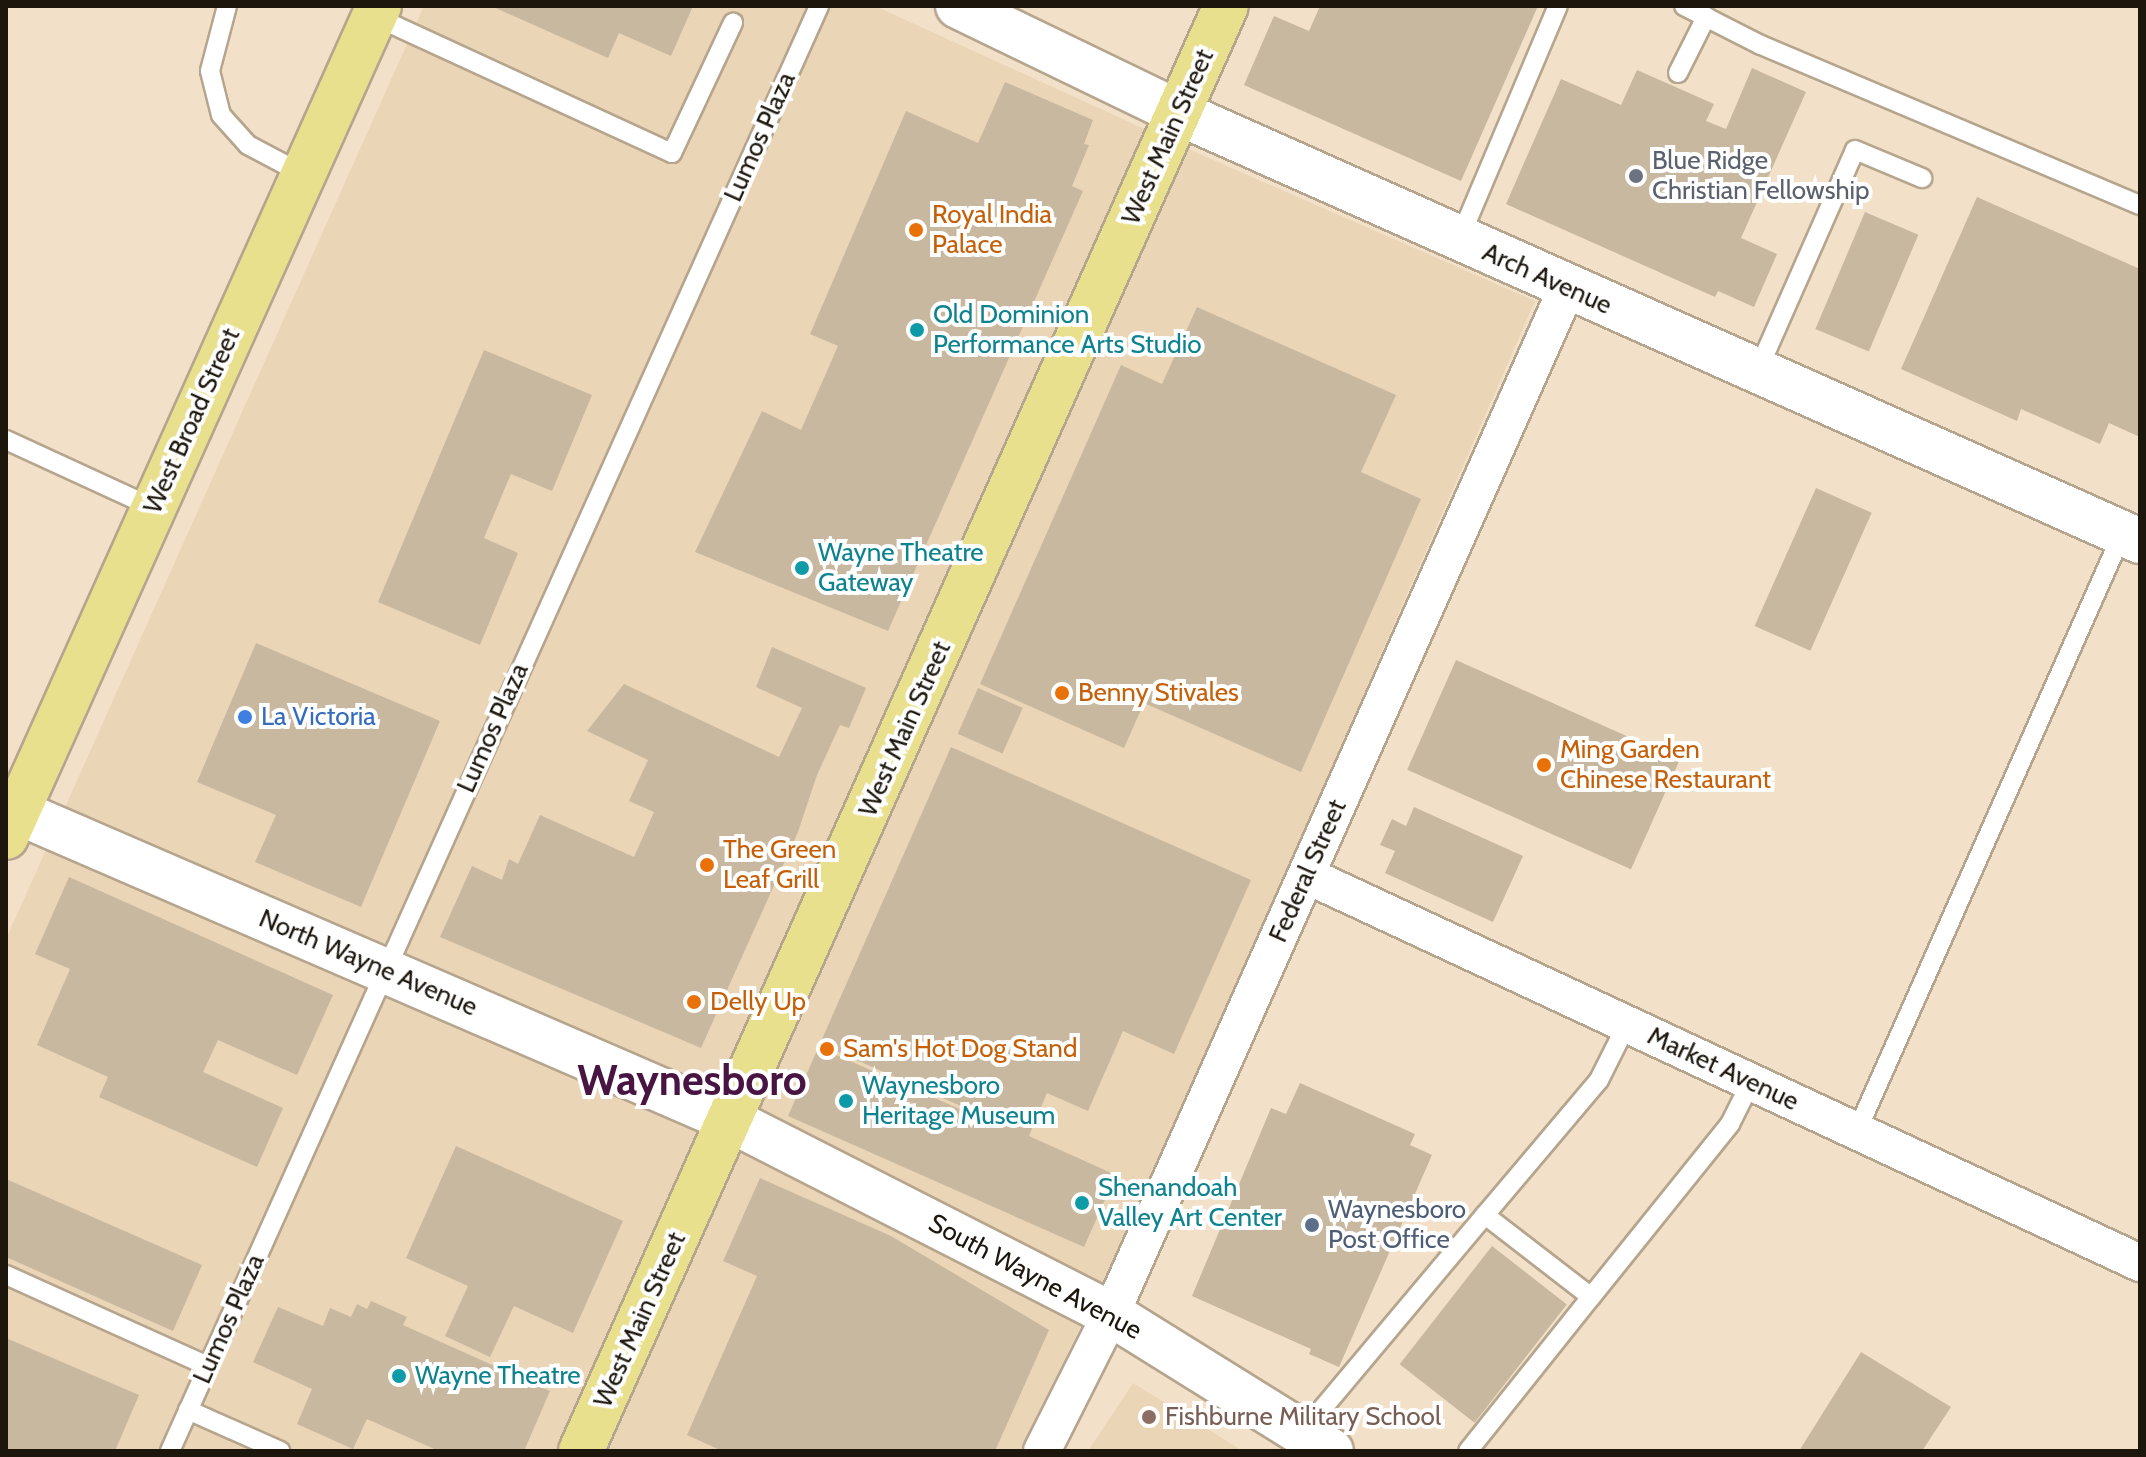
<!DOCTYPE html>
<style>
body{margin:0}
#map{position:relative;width:2146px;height:1457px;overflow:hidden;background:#f2e1c8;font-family:Cabin,sans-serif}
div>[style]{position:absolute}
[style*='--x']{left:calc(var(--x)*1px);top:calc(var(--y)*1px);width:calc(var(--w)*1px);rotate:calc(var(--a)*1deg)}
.built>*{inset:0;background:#ebd5b7}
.building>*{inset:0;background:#c8b8a0;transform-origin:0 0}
.roads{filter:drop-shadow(2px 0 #b6a58e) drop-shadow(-2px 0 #b6a58e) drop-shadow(0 2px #b6a58e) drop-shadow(0 -2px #b6a58e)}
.lane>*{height:18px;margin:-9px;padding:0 9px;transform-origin:9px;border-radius:9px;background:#fff}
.street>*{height:36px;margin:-18px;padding:0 18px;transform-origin:18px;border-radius:18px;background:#fff}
.secondary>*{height:44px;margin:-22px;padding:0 22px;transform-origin:22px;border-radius:22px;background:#fff}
.primary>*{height:44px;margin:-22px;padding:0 22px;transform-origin:22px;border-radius:22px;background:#e9e08e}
.dots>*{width:22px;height:22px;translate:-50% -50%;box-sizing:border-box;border:4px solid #fff;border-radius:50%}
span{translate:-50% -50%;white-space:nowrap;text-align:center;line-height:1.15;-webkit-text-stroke:8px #fff;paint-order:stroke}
.street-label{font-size:26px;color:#1c160d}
.worship-label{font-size:26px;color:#5b616d}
.left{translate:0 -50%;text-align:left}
.food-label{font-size:26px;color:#c56008}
.culture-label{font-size:26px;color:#0d838f}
.shop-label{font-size:26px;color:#366cbe}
.service-label{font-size:26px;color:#4e5e75}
.education-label{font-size:26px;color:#785e54}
.town-label{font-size:42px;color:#481442;font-weight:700}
.frame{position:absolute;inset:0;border:8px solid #1c160d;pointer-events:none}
</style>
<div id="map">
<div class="built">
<i style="clip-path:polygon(424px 6px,875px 6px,1195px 152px,1535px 301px,1138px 1211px,1019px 1451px,6px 1451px,6px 939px)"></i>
<i style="clip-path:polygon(1133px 1383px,1243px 1451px,1088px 1451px)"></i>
</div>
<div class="building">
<i style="clip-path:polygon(491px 6px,693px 6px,671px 56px,619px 33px,608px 58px)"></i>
<i style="clip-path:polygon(1320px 6px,1538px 6px,1461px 181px,1244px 85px,1274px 16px,1309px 31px)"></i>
<i style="clip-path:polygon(1752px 68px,1806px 92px,1741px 238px,1777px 254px,1754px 307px,1718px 291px,1715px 297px,1506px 204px,1561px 79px,1621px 105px,1637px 70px,1714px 104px,1706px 121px,1726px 129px)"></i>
<i style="clip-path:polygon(1005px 82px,1093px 120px,1084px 144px,1089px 145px,1072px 186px,1083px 191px,888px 631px,695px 552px,762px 411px,801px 430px,838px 346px,810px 334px,906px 111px,978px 143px)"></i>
<i style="clip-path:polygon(1977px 197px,2140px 269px,2140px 437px,2109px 423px,2100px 444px,2021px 409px,2017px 421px,1901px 369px)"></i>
<i style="left:1865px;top:212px;width:58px;height:127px;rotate:23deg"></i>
<i style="clip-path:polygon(1197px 307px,1396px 395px,1361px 472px,1421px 499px,1301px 772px,1144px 703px,1124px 748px,980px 684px,1121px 365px,1162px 384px)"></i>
<i style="clip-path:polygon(484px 350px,592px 395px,552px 491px,511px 474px,484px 538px,518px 553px,480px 645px,378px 602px)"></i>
<i style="left:1816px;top:488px;width:61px;height:151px;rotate:24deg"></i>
<i style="clip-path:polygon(256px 643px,440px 721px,361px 907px,255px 862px,276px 815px,197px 782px)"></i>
<i style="clip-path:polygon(772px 647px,866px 688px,849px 728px,840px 725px,817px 775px,798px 832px,701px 1048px,440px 937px,472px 866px,502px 880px,509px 859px,518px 864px,540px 815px,634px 857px,654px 812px,629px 801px,648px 760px,587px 731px,624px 684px,779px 757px,802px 708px,756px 687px)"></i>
<i style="left:1456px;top:660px;width:245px;height:120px;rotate:24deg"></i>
<i style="left:978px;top:688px;width:49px;height:50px;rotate:24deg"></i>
<i style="clip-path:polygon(evenodd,951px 747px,1251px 880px,1174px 1054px,1123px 1031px,1088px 1111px,1047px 1093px,1029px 1136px,1116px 1175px,1084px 1247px,788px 1116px,951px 747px,836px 1051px,963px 1107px,962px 1110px,834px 1054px,836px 1051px)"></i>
<i style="clip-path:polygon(1414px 807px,1523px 856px,1493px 922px,1385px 873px,1395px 851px,1380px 845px,1392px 819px,1406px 826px)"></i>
<i style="clip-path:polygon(69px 877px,333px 995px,297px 1075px,218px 1040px,203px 1072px,283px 1108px,257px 1167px,99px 1097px,108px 1077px,37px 1045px,70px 969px,35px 954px)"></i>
<i style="clip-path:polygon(1300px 1083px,1415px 1134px,1410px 1145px,1432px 1155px,1339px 1367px,1309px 1354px,1311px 1349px,1192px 1296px,1271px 1108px,1286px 1114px)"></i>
<i style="clip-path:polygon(456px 1146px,623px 1221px,573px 1333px,514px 1306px,490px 1357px,445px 1336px,468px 1286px,406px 1258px)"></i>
<i style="clip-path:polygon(760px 1178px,891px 1236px,1049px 1330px,995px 1451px,722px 1451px,687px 1435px,757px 1276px,723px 1261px)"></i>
<i style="clip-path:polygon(6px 1179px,202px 1265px,173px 1331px,6px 1257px)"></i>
<i style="left:1492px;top:1246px;width:95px;height:150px;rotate:38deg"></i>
<i style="clip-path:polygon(371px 1301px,407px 1317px,403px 1325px,550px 1391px,524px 1451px,439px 1451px,367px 1419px,353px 1449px,297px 1424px,312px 1389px,253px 1362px,278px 1307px,323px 1326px,330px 1308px,351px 1317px,357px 1304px,367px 1309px)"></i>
<i style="clip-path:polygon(6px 1338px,139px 1395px,115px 1451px,6px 1451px)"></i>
<i style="clip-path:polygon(1861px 1352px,1951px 1407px,1922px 1451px,1799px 1451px)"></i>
</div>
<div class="roads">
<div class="lane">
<i style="--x:227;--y:6;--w:67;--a:104.7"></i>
<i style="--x:210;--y:71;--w:45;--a:76"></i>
<i style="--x:221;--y:115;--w:40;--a:48"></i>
<i style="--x:248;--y:145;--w:62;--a:27.8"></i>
<i style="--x:1684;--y:6;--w:86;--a:26.9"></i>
<i style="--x:1761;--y:45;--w:411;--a:22.9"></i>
<i style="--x:374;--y:16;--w:328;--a:24.7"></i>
<i style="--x:672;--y:153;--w:144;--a:-64.9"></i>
<i style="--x:1678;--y:73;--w:63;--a:-63.4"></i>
<i style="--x:1459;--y:240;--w:254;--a:-67.1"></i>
<i style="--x:1758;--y:370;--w:240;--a:-66.2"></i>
<i style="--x:1855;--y:150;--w:73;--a:22.7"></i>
<i style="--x:6;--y:440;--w:163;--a:24.7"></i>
<i style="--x:1857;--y:1131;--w:653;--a:-66.06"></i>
<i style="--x:1485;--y:1215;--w:177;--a:-49.8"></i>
<i style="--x:1599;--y:1080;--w:63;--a:-63.4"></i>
<i style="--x:6;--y:1275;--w:222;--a:24.3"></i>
<i style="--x:1591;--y:1297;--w:222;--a:-51.2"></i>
<i style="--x:1730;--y:1124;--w:47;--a:-63.4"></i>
<i style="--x:188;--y:1410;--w:101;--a:24"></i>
<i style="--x:1302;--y:1433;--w:285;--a:-50"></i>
<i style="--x:1485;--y:1215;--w:134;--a:37.7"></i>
<i style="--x:1591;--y:1297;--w:197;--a:128.6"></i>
<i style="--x:170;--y:1451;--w:1584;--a:-65.81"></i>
</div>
<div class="street">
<i style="--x:1306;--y:875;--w:920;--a:24.95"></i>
<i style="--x:1042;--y:1451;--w:153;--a:-63.3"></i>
<i style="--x:1111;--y:1314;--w:1123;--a:-66.04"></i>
</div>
<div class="secondary">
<i style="--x:958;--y:6;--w:246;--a:25.8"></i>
<i style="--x:1179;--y:113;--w:1052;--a:24.01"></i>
<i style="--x:6;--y:807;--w:789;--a:23.38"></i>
<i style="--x:730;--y:1120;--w:428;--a:27"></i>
<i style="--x:1111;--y:1314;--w:259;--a:31.9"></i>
</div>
<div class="primary">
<i style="--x:6;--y:837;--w:911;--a:-65.83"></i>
<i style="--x:581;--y:1451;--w:1582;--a:-65.95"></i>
</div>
</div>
<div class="dots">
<i style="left:1636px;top:176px;background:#6b7280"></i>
<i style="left:916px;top:230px;background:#e8710a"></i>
<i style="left:917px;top:330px;background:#0f9aa8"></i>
<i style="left:802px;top:568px;background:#0f9aa8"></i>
<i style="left:1062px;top:693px;background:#e8710a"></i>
<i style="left:245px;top:717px;background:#3f7fe0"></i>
<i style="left:1544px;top:765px;background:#e8710a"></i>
<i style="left:707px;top:865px;background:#e8710a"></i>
<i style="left:694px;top:1002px;background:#e8710a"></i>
<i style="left:827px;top:1049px;background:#e8710a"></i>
<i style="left:846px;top:1101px;background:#0f9aa8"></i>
<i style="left:1082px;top:1203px;background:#0f9aa8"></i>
<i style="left:1312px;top:1225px;background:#5c6f8a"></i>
<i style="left:399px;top:1376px;background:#0f9aa8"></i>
<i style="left:1149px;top:1417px;background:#8d6e63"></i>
</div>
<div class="street-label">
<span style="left:760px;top:137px;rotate:-66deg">Lumos Plaza</span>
<span style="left:1168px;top:137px;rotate:-66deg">West Main Street</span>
<span style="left:1547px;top:279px;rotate:24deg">Arch Avenue</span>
<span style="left:192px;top:421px;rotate:-66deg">West Broad Street</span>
<span style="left:493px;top:728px;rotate:-66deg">Lumos Plaza</span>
<span style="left:905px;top:729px;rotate:-66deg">West Main Street</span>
<span style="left:1308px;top:871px;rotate:-66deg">Federal Street</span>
<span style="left:368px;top:963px;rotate:23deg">North Wayne Avenue</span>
<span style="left:1723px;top:1069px;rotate:25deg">Market Avenue</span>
<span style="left:1035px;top:1277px;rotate:28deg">South Wayne Avenue</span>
<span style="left:229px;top:1319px;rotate:-66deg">Lumos Plaza</span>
<span style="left:640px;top:1320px;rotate:-66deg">West Main Street</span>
</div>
<div class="worship-label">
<span class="left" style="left:1652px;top:176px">Blue Ridge<br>Christian Fellowship</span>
</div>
<div class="food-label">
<span class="left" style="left:932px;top:230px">Royal India<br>Palace</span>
<span class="left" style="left:1078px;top:693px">Benny Stivales</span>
<span class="left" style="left:1560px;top:765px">Ming Garden<br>Chinese Restaurant</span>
<span class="left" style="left:723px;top:865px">The Green<br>Leaf Grill</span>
<span class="left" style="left:710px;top:1002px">Delly Up</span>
<span class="left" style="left:843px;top:1049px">Sam's Hot Dog Stand</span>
</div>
<div class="culture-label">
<span class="left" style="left:933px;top:330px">Old Dominion<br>Performance Arts Studio</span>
<span class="left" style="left:818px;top:568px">Wayne Theatre<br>Gateway</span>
<span class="left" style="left:862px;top:1101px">Waynesboro<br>Heritage Museum</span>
<span class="left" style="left:1098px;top:1203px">Shenandoah<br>Valley Art Center</span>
<span class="left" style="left:415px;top:1376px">Wayne Theatre</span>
</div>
<div class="shop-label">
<span class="left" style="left:261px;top:717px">La Victoria</span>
</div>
<div class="service-label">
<span class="left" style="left:1328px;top:1225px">Waynesboro<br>Post Office</span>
</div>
<div class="education-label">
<span class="left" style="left:1165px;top:1417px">Fishburne Military School</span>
</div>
<div class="town-label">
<span style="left:692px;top:1080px">Waynesboro</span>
</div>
<div class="frame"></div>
</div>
